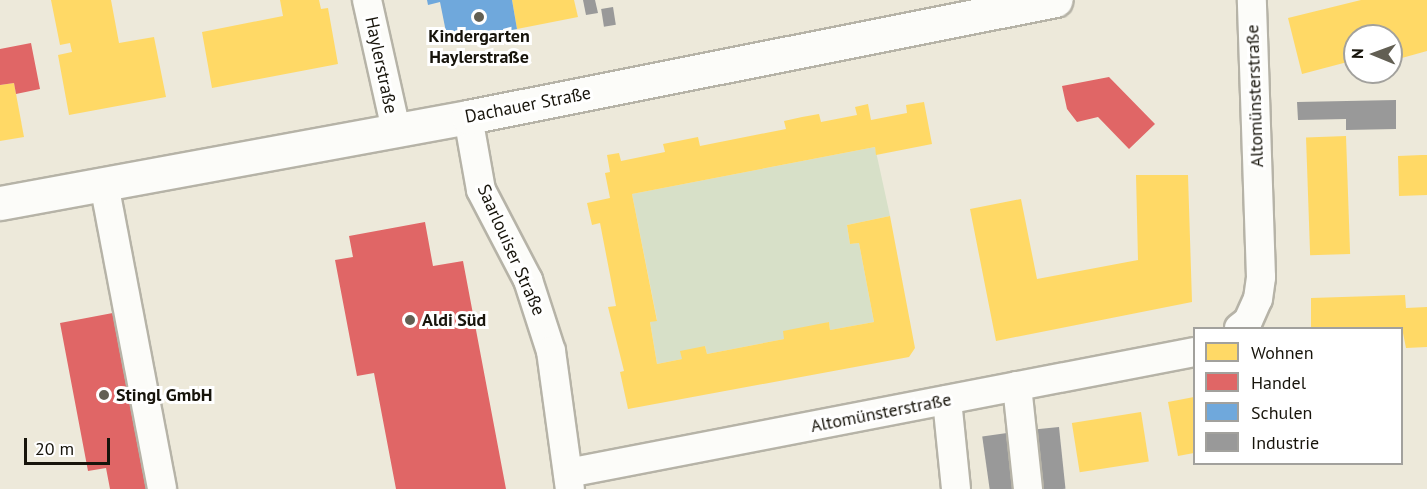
<!DOCTYPE html>
<meta charset="utf-8">
<style>
body{margin:0}
#map{position:relative;width:1427px;height:489px;overflow:hidden;background:#ede9da;font-family:"PT Sans",sans-serif}
div>[style]{position:absolute}
[style*='--x']{left:calc(var(--x)*1px);top:calc(var(--y)*1px);width:calc(var(--w)*1px);rotate:calc(var(--a)*1deg)}
.green>*{inset:0;background:#d7e0c8}
.homes>*{inset:0;background:#ffd966;transform-origin:0 0}
.shops>*{inset:0;background:#e06666}
.schools>*{inset:0;background:#6fa8dc}
.industry>*{inset:0;background:#999;transform-origin:0 0}
.roads{filter:drop-shadow(2px 0 #b6b3a7) drop-shadow(-2px 0 #b6b3a7) drop-shadow(0 2px #b6b3a7) drop-shadow(0 -2px #b6b3a7)}
.minor>*{height:28px;margin:-14px;padding:0 14px;transform-origin:14px;border-radius:14px;background:#fcfcf9}
.major>*{height:33px;margin:-16.5px;padding:0 16.5px;transform-origin:16.5px;border-radius:16.5px;background:#fcfcf9}
.dots>*{width:16px;height:16px;translate:-50% -50%;box-sizing:border-box;border:3px solid #fff;border-radius:50%}
span{translate:-50% -50%;white-space:nowrap;text-align:center;line-height:1.15;-webkit-text-stroke:6px #fff;paint-order:stroke}
.poi-label{font-size:18px;color:#17140b;font-weight:700}
.left{translate:0 -50%;text-align:left}
.street-label{font-size:18px;color:#17140b}
.legend{position:absolute;left:1193px;top:327px;width:210px;height:138px;box-sizing:border-box;background:#fff;border:2px solid #a2a19d;margin:0;padding:8px 10px;list-style:none;font-size:18px;color:#17140b}
.legend li{display:flex;align-items:center;gap:12px;height:30px}
.legend b{width:30px;border:2px solid #a2a19d}
.north{position:absolute;left:1343px;top:24px;width:60px;height:60px;box-sizing:border-box;background:#fff;border:2px solid #a2a19d;border-radius:50%;rotate:271deg;font-size:16px;font-weight:700;line-height:24px;text-align:center;color:#17140b}
.north::after{content:'';display:block;margin:auto;width:21px;height:27px;background:#625f53;clip-path:polygon(50% 0,100% 100%,50% 72%,0 100%)}
.scale{position:absolute;left:24px;top:438px;width:86px;height:27px;box-sizing:border-box;border:3px solid #17140b;border-top:0;padding-left:8px;font-size:18px;line-height:21px;white-space:nowrap;color:#17140b;-webkit-text-stroke:4px #fff;paint-order:stroke}
</style>
<div id="map">
<div class="green">
<i style="clip-path:polygon(875px 147px,890px 216px,847px 225px,850px 244px,859px 243px,874px 322px,830px 330px,829px 322px,784px 339px,707px 354px,705px 346px,682px 359px,657px 364px,650px 322px,657px 320px,632px 194px)"></i>
</div>
<div class="homes">
<i style="clip-path:polygon(51px 0,111px 0,119px 43px,154px 37px,166px 97px,69px 115px,58px 55px,72px 52px,70px 43px,60px 45px)"></i>
<i style="clip-path:polygon(280px 0,319px 0,321px 9px,328px 8px,338px 64px,212px 88px,202px 32px,283px 16px)"></i>
<i style="clip-path:polygon(512px 0,574px 0,578px 17px,517px 29px)"></i>
<i style="clip-path:polygon(1361px 0,1427px 0,1427px 51px,1391px 61px,1391px 36px,1355px 36px,1355px 60px,1302px 74px,1288px 18px)"></i>
<i style="clip-path:polygon(14px 83px,24px 137px,0 141px,0 85px)"></i>
<i style="clip-path:polygon(924px 102px,932px 144px,876px 155px,875px 147px,632px 194px,657px 321px,650px 322px,657px 364px,682px 359px,680px 351px,705px 346px,707px 354px,784px 339px,783px 331px,829px 322px,830px 330px,874px 322px,859px 243px,850px 244px,847px 225px,890px 216px,915px 348px,909px 357px,628px 409px,620px 372px,624px 371px,608px 307px,616px 306px,600px 223px,592px 225px,587px 203px,610px 198px,605px 173px,610px 172px,607px 155px,619px 153px,621px 161px,665px 152px,663px 144px,698px 137px,700px 146px,786px 129px,784px 121px,802px 117px,819px 114px,821px 122px,857px 115px,855px 107px,868px 104px,871px 120px,907px 113px,906px 105px)"></i>
<i style="left:1346px;top:136px;width:118px;height:40px;rotate:88deg"></i>
<i style="clip-path:polygon(1422px 155px,1427px 155px,1427px 195px,1399px 196px,1398px 156px)"></i>
<i style="clip-path:polygon(1136px 175px,1188px 175px,1192px 302px,996px 341px,970px 209px,1021px 199px,1037px 279px,1138px 260px)"></i>
<i style="clip-path:polygon(1405px 295px,1406px 308px,1427px 307px,1427px 347px,1406px 348px,1402px 328px,1311px 328px,1311px 298px)"></i>
<i style="clip-path:polygon(1194px 397px,1194px 453px,1178px 456px,1168px 402px)"></i>
<i style="left:1141px;top:412px;width:50px;height:70px;rotate:81deg"></i>
</div>
<div class="shops">
<i style="clip-path:polygon(31px 43px,40px 89px,16px 94px,14px 83px,0 85px,0 49px)"></i>
<i style="clip-path:polygon(1109px 77px,1155px 124px,1129px 149px,1098px 117px,1077px 122px,1067px 109px,1062px 86px)"></i>
<i style="clip-path:polygon(425px 222px,433px 266px,463px 261px,506px 489px,396px 489px,374px 373px,357px 376px,335px 260px,353px 257px,349px 236px)"></i>
<i style="clip-path:polygon(118px 312px,151px 489px,110px 489px,106px 468px,88px 471px,60px 323px)"></i>
</div>
<div class="schools">
<i style="clip-path:polygon(427px 0,512px 0,517px 29px,448px 42px,440px 2px,428px 5px)"></i>
</div>
<div class="industry">
<i style="clip-path:polygon(583px 0,595px 0,598px 13px,586px 15px)"></i>
<i style="left:613px;top:7px;width:18px;height:12px;rotate:81deg"></i>
<i style="clip-path:polygon(1396px 100px,1396px 129px,1346px 130px,1346px 119px,1298px 120px,1297px 102px)"></i>
<i style="left:1059px;top:427px;width:62px;height:25px;rotate:84deg"></i>
<i style="left:1007px;top:433px;width:57px;height:25px;rotate:82deg"></i>
</div>
<div class="roads">
<div class="minor">
<i style="--x:367;--y:0;--w:133;--a:77.4"></i>
<i style="--x:468;--y:117;--w:74;--a:79.9"></i>
<i style="--x:481;--y:190;--w:102;--a:62.4"></i>
<i style="--x:528;--y:280;--w:75;--a:72.1"></i>
<i style="--x:551;--y:351;--w:139;--a:82.2"></i>
<i style="--x:104;--y:184;--w:310;--a:79.2"></i>
<i style="--x:1239;--y:328;--w:11;--a:-38"></i>
<i style="--x:1248;--y:321;--w:24;--a:-66"></i>
<i style="--x:1258;--y:299;--w:22;--a:-82"></i>
<i style="--x:1261;--y:277;--w:277;--a:-91.9"></i>
<i style="--x:1017;--y:386;--w:104;--a:83.9"></i>
<i style="--x:947;--y:400;--w:89;--a:84.2"></i>
<i style="--x:568;--y:473;--w:638;--a:-10.94"></i>
</div>
<div class="major">
<i style="--x:0;--y:203;--w:476;--a:-10.4"></i>
<i style="--x:468;--y:117;--w:599;--a:-11.27"></i>
</div>
</div>
<div class="dots">
<i style="left:479px;top:17px;background:#625f53"></i>
<i style="left:410px;top:320px;background:#625f53"></i>
<i style="left:104px;top:395px;background:#625f53"></i>
</div>
<div class="poi-label">
<span style="left:479px;top:47px">Kindergarten<br>Haylerstraße</span>
<span class="left" style="left:422px;top:320px">Aldi Süd</span>
<span class="left" style="left:116px;top:395px">Stingl GmbH</span>
</div>
<div class="street-label">
<span style="left:381px;top:65px;rotate:78deg">Haylerstraße</span>
<span style="left:1255px;top:96px;rotate:-92deg">Altomünsterstraße</span>
<span style="left:528px;top:105px;rotate:-11deg">Dachauer Straße</span>
<span style="left:511px;top:250px;rotate:66deg">Saarlouiser Straße</span>
<span style="left:881px;top:413px;rotate:-11deg">Altomünsterstraße</span>
</div>
<ul class="legend">
<li><b style="height:16px;background:#ffd966"></b>Wohnen</li>
<li><b style="height:16px;background:#e06666"></b>Handel</li>
<li><b style="height:16px;background:#6fa8dc"></b>Schulen</li>
<li><b style="height:16px;background:#999"></b>Industrie</li>
</ul>
<div class="north">N</div>
<div class="scale">20 m</div>
</div>
